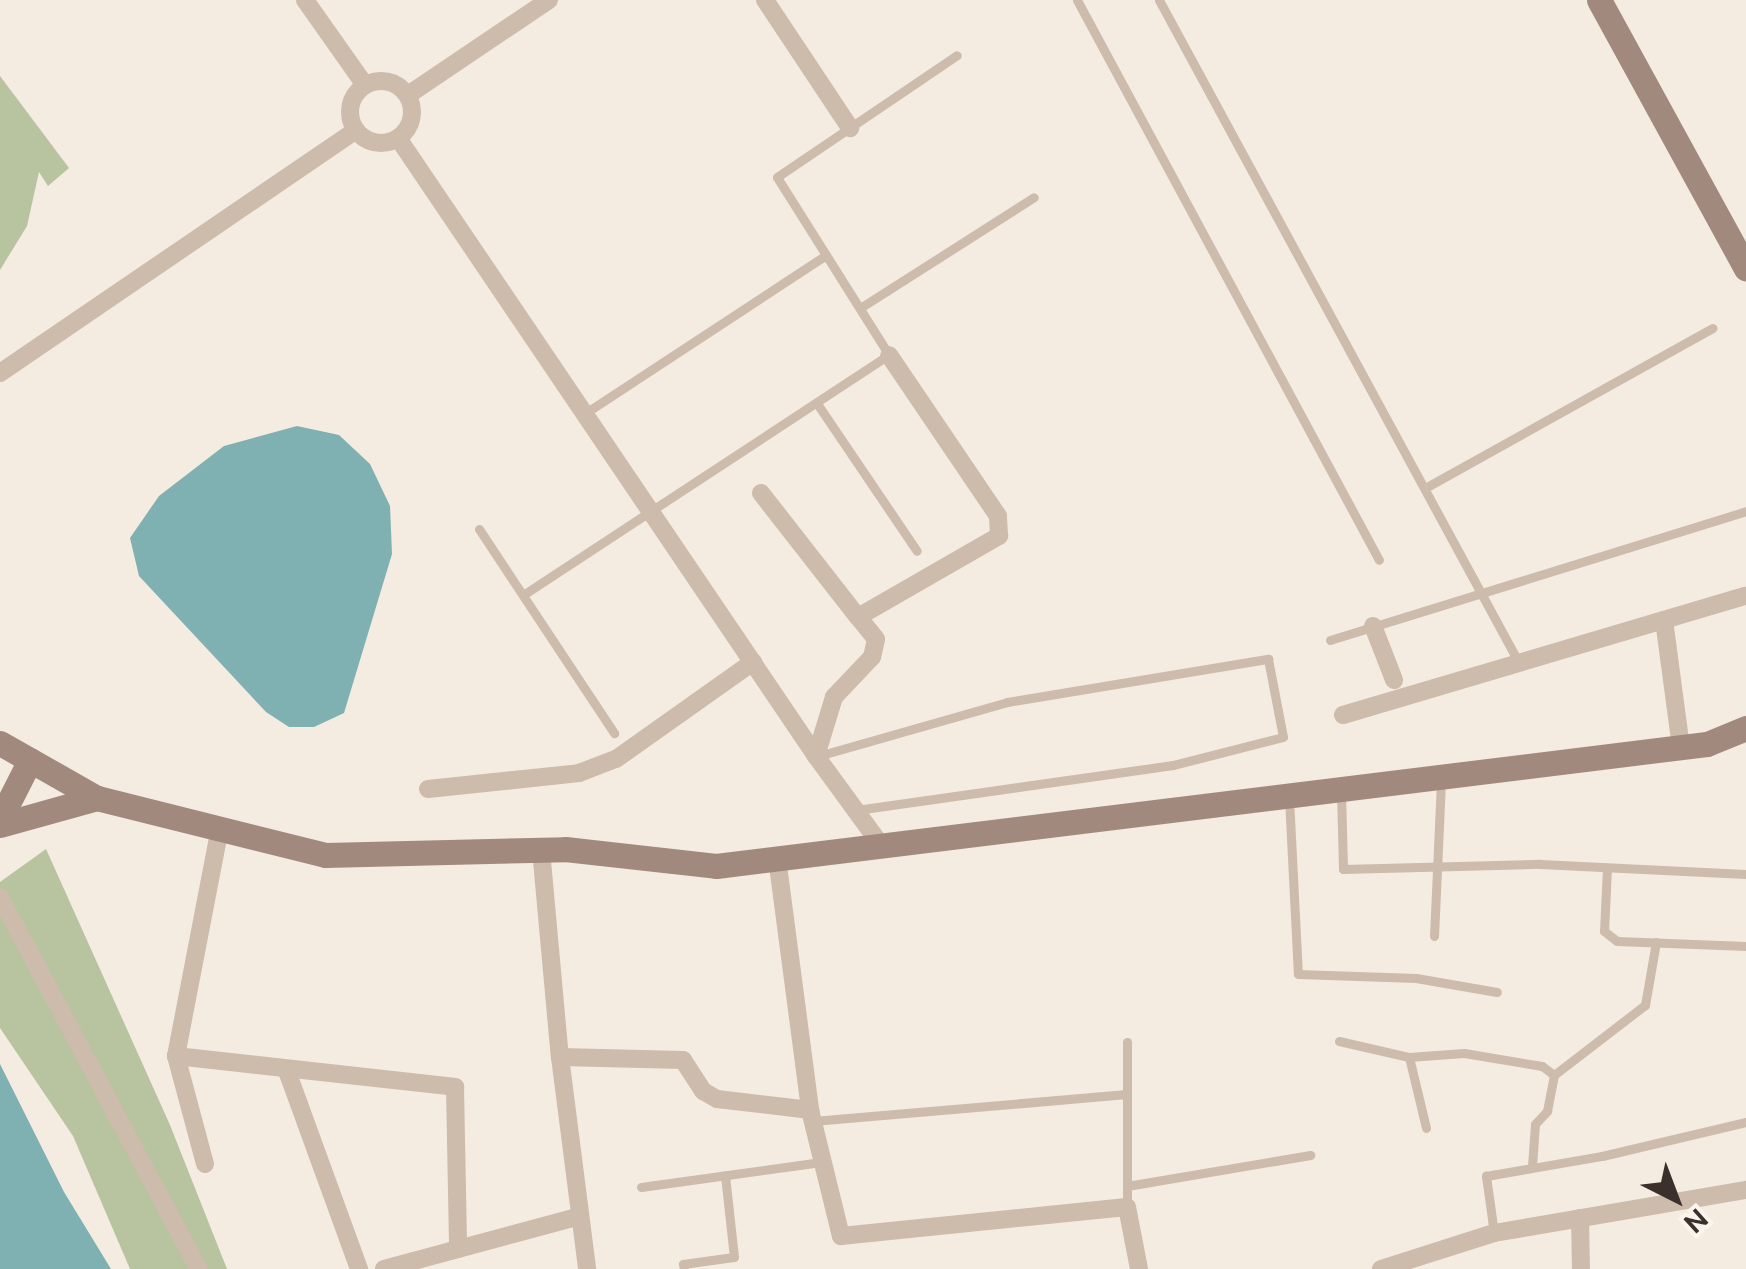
<!DOCTYPE html>
<style>
body{margin:0}
#map{position:relative;width:1746px;height:1269px;overflow:hidden;background:#f4ebe1;font-family:Ubuntu,sans-serif}
div>[style]{position:absolute}
[style*='--x']{left:calc(var(--x)*1px);top:calc(var(--y)*1px);width:calc(var(--w)*1px);rotate:calc(var(--a)*1deg)}
.green>*{inset:0;background:#b8c4a0}
.water>*{inset:0;background:#7fb0b2}
.lane>*{height:9px;margin:-4.5px;padding:0 4.5px;transform-origin:4.5px;border-radius:4.5px;background:#cdbbac}
.street>*{height:18px;margin:-9px;padding:0 9px;transform-origin:9px;border-radius:9px;background:#cdbbac}
.street>.ring{margin:-9px;padding:0;box-sizing:content-box;background:none;border:18px solid #cdbbac;border-radius:50%}
.secondary>*{height:25px;margin:-12.5px;padding:0 12.5px;transform-origin:12.5px;border-radius:12.5px;background:#a18a7d}
span{translate:-50% -50%;white-space:nowrap;text-align:center;line-height:1.15;-webkit-text-stroke:8px #fbf5ee;paint-order:stroke}
.north{position:absolute;left:1626px;top:1149px;width:100px;height:100px;-webkit-text-stroke:8px #fbf5ee;paint-order:stroke;rotate:138deg;font-size:28px;font-weight:700;line-height:40px;text-align:center;color:#3b302b}
.north::after{content:'';display:block;margin:auto;width:35px;height:45px;background:#3b302b;clip-path:polygon(50% 0,100% 100%,50% 72%,0 100%)}
</style>
<div id="map">
<div class="green">
<i style="clip-path:polygon(0 76px,69px 168px,48px 186px,39px 172px,27px 226px,0 270px)"></i>
<i style="clip-path:polygon(46px 849px,170px 1125px,227px 1269px,130px 1269px,73px 1136px,0 1028px,0 882px)"></i>
</div>
<div class="water">
<i style="clip-path:polygon(297px 426px,339px 435px,370px 464px,390px 506px,392px 554px,344px 713px,314px 727px,289px 727px,266px 712px,139px 576px,130px 538px,159px 496px,224px 446px)"></i>
<i style="clip-path:polygon(0 1064px,64px 1192px,111px 1269px,0 1269px)"></i>
</div>
<div class="lane">
<i style="--x:1077;--y:0;--w:636;--a:61.66"></i>
<i style="--x:1159;--y:0;--w:754;--a:61.5"></i>
<i style="--x:860;--y:308;--w:206;--a:-32.5"></i>
<i style="--x:818;--y:405;--w:176;--a:55.9"></i>
<i style="--x:587;--y:412;--w:286;--a:-33.3"></i>
<i style="--x:1425;--y:488;--w:329;--a:-29.1"></i>
<i style="--x:479;--y:529;--w:245;--a:56.5"></i>
<i style="--x:523;--y:595;--w:438;--a:-33.3"></i>
<i style="--x:889;--y:355;--w:210;--a:-122.2"></i>
<i style="--x:777;--y:177;--w:217;--a:-34.1"></i>
<i style="--x:1330;--y:640;--w:436;--a:-17.2"></i>
<i style="--x:818;--y:756;--w:197;--a:-15.9"></i>
<i style="--x:1007;--y:702;--w:265;--a:-9.4"></i>
<i style="--x:1268;--y:659;--w:79;--a:79.1"></i>
<i style="--x:1283;--y:737;--w:114;--a:165.7"></i>
<i style="--x:1173;--y:765;--w:318;--a:171.9"></i>
<i style="--x:1341;--y:792;--w:77;--a:88.5"></i>
<i style="--x:1343;--y:869;--w:197;--a:-1.5"></i>
<i style="--x:1540;--y:864;--w:206;--a:2.8"></i>
<i style="--x:1289;--y:798;--w:176;--a:87.1"></i>
<i style="--x:1298;--y:974;--w:118;--a:1.9"></i>
<i style="--x:1416;--y:978;--w:82;--a:9.8"></i>
<i style="--x:1607;--y:868;--w:63;--a:92.7"></i>
<i style="--x:1604;--y:931;--w:16;--a:38"></i>
<i style="--x:1617;--y:941;--w:129;--a:2.2"></i>
<i style="--x:1434;--y:936;--w:157;--a:-87.4"></i>
<i style="--x:1339;--y:1041;--w:72;--a:12.9"></i>
<i style="--x:1409;--y:1057;--w:55;--a:-4.2"></i>
<i style="--x:1464;--y:1053;--w:79;--a:9.5"></i>
<i style="--x:1542;--y:1066;--w:15;--a:37"></i>
<i style="--x:1409;--y:1057;--w:73;--a:76.5"></i>
<i style="--x:813;--y:1121;--w:315;--a:-4.9"></i>
<i style="--x:1532;--y:1166;--w:42;--a:-85.9"></i>
<i style="--x:1535;--y:1124;--w:18;--a:-47"></i>
<i style="--x:1547;--y:1111;--w:37;--a:-79"></i>
<i style="--x:1554;--y:1075;--w:115;--a:-37.6"></i>
<i style="--x:1645;--y:1005;--w:64;--a:-80.1"></i>
<i style="--x:1127;--y:1186;--w:186;--a:-9.6"></i>
<i style="--x:641;--y:1187;--w:182;--a:-7.9"></i>
<i style="--x:1127;--y:1207;--w:165;--a:-90"></i>
<i style="--x:1494;--y:1233;--w:58;--a:-98"></i>
<i style="--x:1486;--y:1176;--w:118;--a:-9.8"></i>
<i style="--x:1602;--y:1156;--w:148;--a:-13.3"></i>
<i style="--x:684;--y:1269;--w:5;--a:-101"></i>
<i style="--x:683;--y:1264;--w:51;--a:-7.8"></i>
<i style="--x:734;--y:1257;--w:82;--a:-96.3"></i>
</div>
<div class="street">
<i style="--x:305;--y:0;--w:104;--a:54.8"></i>
<i style="--x:765;--y:0;--w:154;--a:56.4"></i>
<i class="ring" style="left:350px;top:81px;width:44px;height:44px"></i>
<i style="--x:408;--y:95;--w:170;--a:-34"></i>
<i style="--x:398;--y:138;--w:746;--a:55.93"></i>
<i style="--x:816;--y:756;--w:110;--a:53.9"></i>
<i style="--x:0;--y:373;--w:431;--a:-34.3"></i>
<i style="--x:761;--y:493;--w:157;--a:52"></i>
<i style="--x:858;--y:617;--w:163;--a:-29.9"></i>
<i style="--x:999;--y:536;--w:20;--a:-93"></i>
<i style="--x:998;--y:516;--w:194;--a:-124.1"></i>
<i style="--x:1664;--y:620;--w:128;--a:82.4"></i>
<i style="--x:1373;--y:626;--w:58;--a:68.7"></i>
<i style="--x:1343;--y:715;--w:420;--a:-16.5"></i>
<i style="--x:816;--y:756;--w:62;--a:-73"></i>
<i style="--x:834;--y:697;--w:55;--a:-46.5"></i>
<i style="--x:872;--y:657;--w:18;--a:-77"></i>
<i style="--x:876;--y:639;--w:28;--a:-129"></i>
<i style="--x:428;--y:789;--w:152;--a:-6"></i>
<i style="--x:579;--y:773;--w:40;--a:-21"></i>
<i style="--x:616;--y:759;--w:168;--a:-35.3"></i>
<i style="--x:541;--y:850;--w:208;--a:84.8"></i>
<i style="--x:560;--y:1057;--w:214;--a:82.7"></i>
<i style="--x:777;--y:858;--w:254;--a:82.5"></i>
<i style="--x:810;--y:1110;--w:130;--a:76.2"></i>
<i style="--x:841;--y:1236;--w:287;--a:-5.8"></i>
<i style="--x:1127;--y:1207;--w:63;--a:79"></i>
<i style="--x:0;--y:897;--w:422;--a:61.9"></i>
<i style="--x:176;--y:1056;--w:281;--a:6.3"></i>
<i style="--x:455;--y:1087;--w:162;--a:88.9"></i>
<i style="--x:560;--y:1057;--w:123;--a:1.4"></i>
<i style="--x:683;--y:1060;--w:37;--a:57"></i>
<i style="--x:703;--y:1091;--w:16;--a:30"></i>
<i style="--x:717;--y:1099;--w:94;--a:6.7"></i>
<i style="--x:287;--y:1071;--w:211;--a:70"></i>
<i style="--x:205;--y:1164;--w:112;--a:-105"></i>
<i style="--x:176;--y:1056;--w:232;--a:-79.1"></i>
<i style="--x:1580;--y:1218;--w:51;--a:88.9"></i>
<i style="--x:384;--y:1269;--w:203;--a:-15.1"></i>
<i style="--x:1381;--y:1269;--w:119;--a:-17.7"></i>
<i style="--x:1494;--y:1233;--w:256;--a:-9.7"></i>
</div>
<div class="secondary">
<i style="--x:1599;--y:0;--w:306;--a:61.3"></i>
<i style="--x:0;--y:743;--w:112;--a:29.6"></i>
<i style="--x:97;--y:798;--w:235;--a:14"></i>
<i style="--x:325;--y:855;--w:240;--a:-1.4"></i>
<i style="--x:565;--y:849;--w:152;--a:6.4"></i>
<i style="--x:716;--y:866;--w:998;--a:-7.02"></i>
<i style="--x:1707;--y:744;--w:42;--a:-22.3"></i>
<i style="--x:0;--y:819;--w:66;--a:-63"></i>
<i style="--x:0;--y:825;--w:101;--a:-15.6"></i>
</div>
<div class="north">N</div>
</div>
